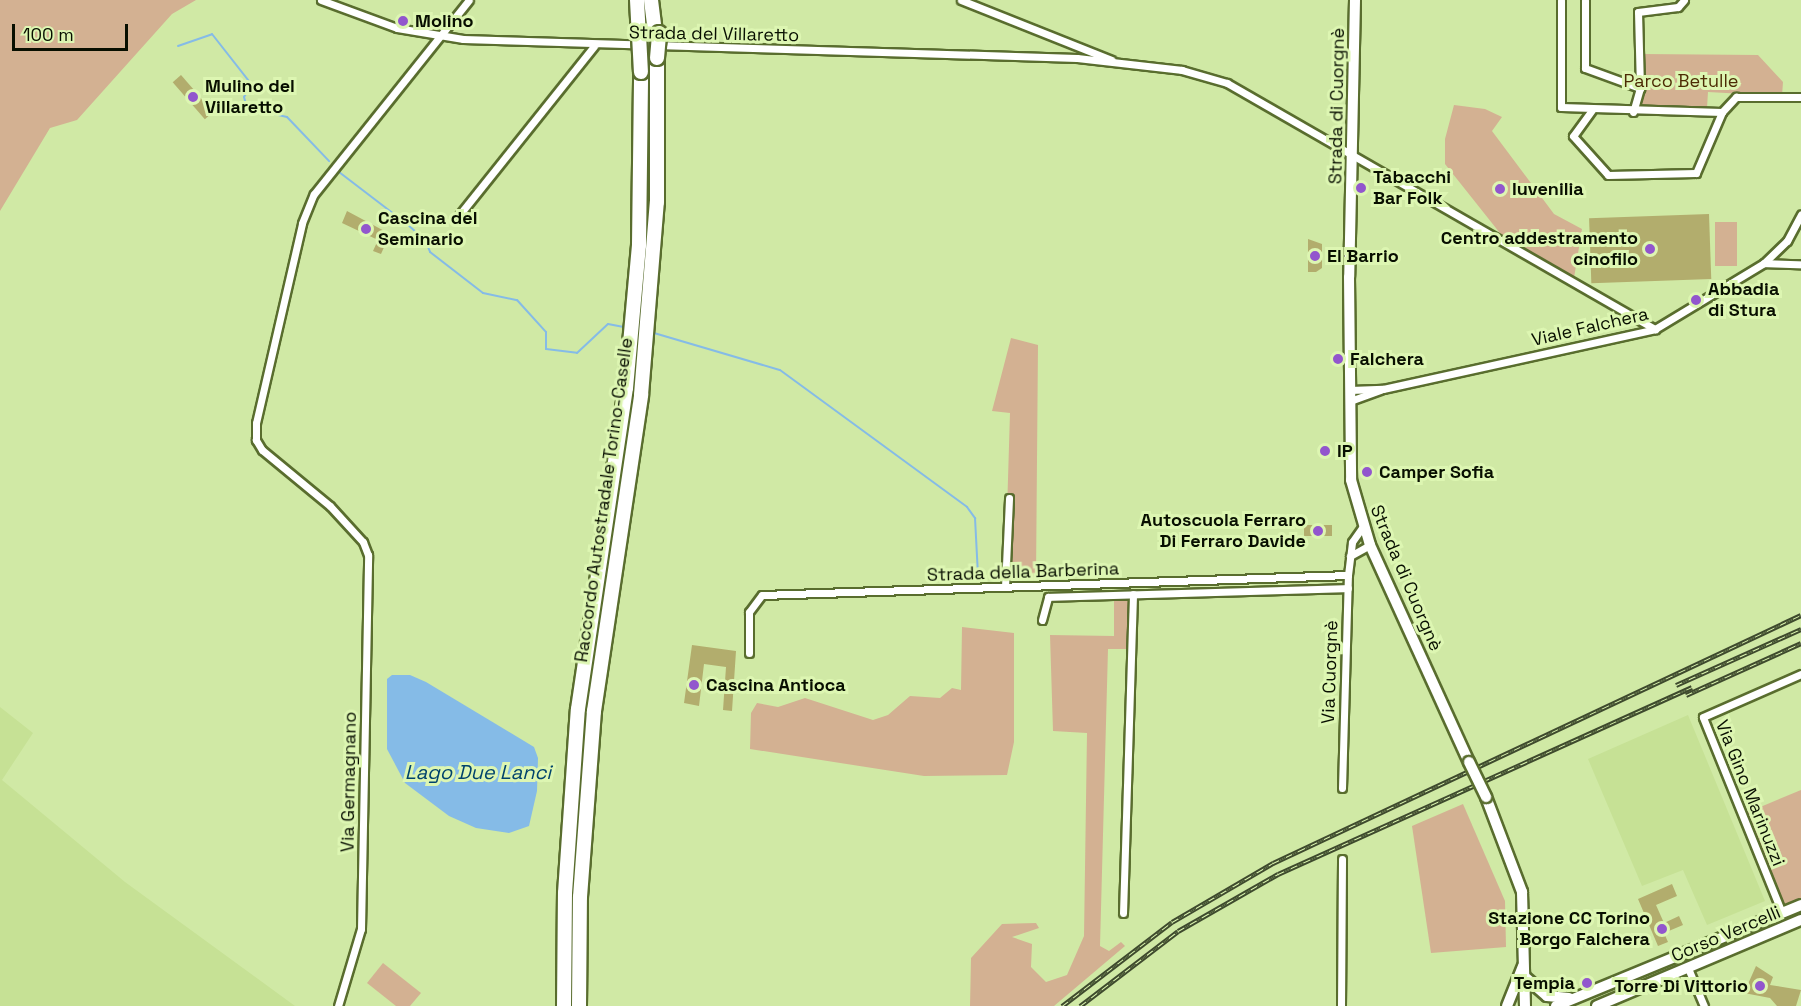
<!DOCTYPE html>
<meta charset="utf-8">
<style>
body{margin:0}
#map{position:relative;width:1801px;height:1006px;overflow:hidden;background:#d0e9a5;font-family:"Space Grotesk",sans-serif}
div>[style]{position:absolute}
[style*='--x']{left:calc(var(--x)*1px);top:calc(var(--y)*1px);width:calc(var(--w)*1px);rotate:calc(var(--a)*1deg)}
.built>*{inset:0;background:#c6e195}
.green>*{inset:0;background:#d3b192;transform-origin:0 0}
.water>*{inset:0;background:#85bbe7}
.stream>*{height:2px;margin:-1px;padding:0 1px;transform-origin:1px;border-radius:1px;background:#85bbe7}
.building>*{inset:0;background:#b2ad6d;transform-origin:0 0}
.roads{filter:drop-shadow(2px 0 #596d2e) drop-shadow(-2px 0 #596d2e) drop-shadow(0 2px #596d2e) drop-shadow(0 -2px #596d2e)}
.minor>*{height:7px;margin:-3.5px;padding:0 3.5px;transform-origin:3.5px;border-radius:3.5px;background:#fff}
.secondary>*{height:10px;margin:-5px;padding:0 5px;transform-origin:5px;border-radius:5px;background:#fff}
.motorway>*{height:14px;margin:-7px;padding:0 7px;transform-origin:7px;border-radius:7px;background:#fff}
.rail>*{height:4.5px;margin-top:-2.25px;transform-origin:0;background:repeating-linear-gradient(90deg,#ddf6b2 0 7px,#3e4a2d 0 14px);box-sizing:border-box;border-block:2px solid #3e4a2d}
.bridges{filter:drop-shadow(2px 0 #596d2e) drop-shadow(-2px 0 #596d2e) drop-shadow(0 2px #596d2e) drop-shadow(0 -2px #596d2e)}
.secondary-bridge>*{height:10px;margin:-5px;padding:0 5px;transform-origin:5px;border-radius:5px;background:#fff}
.motorway-bridge>*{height:14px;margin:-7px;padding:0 7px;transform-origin:7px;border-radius:7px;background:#fff}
.dots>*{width:16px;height:16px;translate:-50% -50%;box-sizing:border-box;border:3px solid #ddf6b2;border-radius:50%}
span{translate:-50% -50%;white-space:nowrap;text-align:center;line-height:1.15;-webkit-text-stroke:6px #ddf6b2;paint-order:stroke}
.poi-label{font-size:18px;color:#080f00;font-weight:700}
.left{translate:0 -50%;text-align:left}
.right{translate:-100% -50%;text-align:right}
.street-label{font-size:18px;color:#080f00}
.park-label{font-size:18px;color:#4c2b04}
.water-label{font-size:20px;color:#00436c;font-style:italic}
.scale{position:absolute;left:12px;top:24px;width:116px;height:27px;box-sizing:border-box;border:3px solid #080f00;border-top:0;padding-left:8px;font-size:18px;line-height:21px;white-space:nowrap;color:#080f00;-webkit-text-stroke:4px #ddf6b2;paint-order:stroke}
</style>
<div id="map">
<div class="built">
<i style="clip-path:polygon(0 707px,33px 733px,2px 780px,125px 882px,295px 1006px,0 1006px)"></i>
<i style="clip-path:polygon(1688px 715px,1765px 901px,1707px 925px,1683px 870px,1642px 886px,1588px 759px)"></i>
</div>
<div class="green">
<i style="clip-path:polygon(0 0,196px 0,172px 14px,77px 120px,50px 128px,0 211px)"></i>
<i style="clip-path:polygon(1642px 54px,1758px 55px,1783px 82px,1782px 96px,1708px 92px,1707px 108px,1642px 108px)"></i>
<i style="clip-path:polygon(1454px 105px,1485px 109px,1502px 117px,1492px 131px,1554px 214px,1582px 229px,1574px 278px,1511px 247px,1445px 164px,1445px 139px)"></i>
<i style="left:1715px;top:222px;width:22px;height:44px"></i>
<i style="clip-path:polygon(1011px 338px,1038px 345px,1036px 577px,1005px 578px,1010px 413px,992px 411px)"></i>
<i style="clip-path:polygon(1128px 597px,1128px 649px,1108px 649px,1100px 946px,1109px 951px,1121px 942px,1125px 946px,1054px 1006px,970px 1006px,971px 958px,1002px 924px,1036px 923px,1039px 928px,1012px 937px,1032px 944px,1031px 967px,1046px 982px,1067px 975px,1084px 936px,1087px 733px,1053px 731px,1050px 635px,1114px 636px,1114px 598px)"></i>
<i style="clip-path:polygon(962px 627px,1014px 633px,1014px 742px,1007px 775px,924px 776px,750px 749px,751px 713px,757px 703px,778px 707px,805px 698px,873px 720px,888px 715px,910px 696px,940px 698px,952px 688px,961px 690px)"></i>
<i style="clip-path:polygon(1801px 790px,1801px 900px,1785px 907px,1746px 813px)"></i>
<i style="clip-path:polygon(1463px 804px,1505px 901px,1506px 947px,1431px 953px,1412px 826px)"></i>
<i style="clip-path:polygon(383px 963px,421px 993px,410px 1006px,396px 1006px,367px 983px)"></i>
</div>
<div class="water">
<i style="clip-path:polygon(392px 675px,410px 675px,426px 682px,534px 747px,538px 758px,537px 791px,529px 826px,509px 833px,476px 828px,449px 816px,405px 783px,387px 749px,387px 679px)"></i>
</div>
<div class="stream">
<i style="--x:178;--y:46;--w:36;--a:-19"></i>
<i style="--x:212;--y:34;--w:65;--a:51.9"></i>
<i style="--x:252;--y:85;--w:14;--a:124"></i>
<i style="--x:244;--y:97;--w:11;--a:75"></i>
<i style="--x:247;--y:108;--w:41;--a:12.7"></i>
<i style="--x:287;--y:117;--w:61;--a:46.3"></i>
<i style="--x:339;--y:172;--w:86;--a:37.4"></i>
<i style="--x:407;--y:224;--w:24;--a:42"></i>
<i style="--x:425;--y:240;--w:13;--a:67"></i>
<i style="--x:430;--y:252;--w:67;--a:37.7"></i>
<i style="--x:483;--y:293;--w:35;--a:12"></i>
<i style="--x:517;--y:300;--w:43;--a:47.8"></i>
<i style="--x:546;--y:332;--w:17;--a:90"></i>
<i style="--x:546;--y:349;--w:31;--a:7"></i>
<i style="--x:577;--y:353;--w:42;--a:-43.1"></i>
<i style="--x:608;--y:324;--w:16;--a:11"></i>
<i style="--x:654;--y:333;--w:131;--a:16.4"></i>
<i style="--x:780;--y:370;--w:232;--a:36.2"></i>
<i style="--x:967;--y:507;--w:14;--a:54"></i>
<i style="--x:975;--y:518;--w:58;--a:87"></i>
</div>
<div class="building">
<i style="left:181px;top:75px;width:49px;height:11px;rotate:49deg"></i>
<i style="clip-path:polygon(347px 211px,390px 234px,381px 254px,373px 251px,378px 240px,342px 223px)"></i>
<i style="left:1709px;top:214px;width:65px;height:120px;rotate:88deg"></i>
<i style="clip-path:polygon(1308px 239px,1322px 244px,1322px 268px,1316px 272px,1308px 272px)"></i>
<i style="left:1304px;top:525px;width:28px;height:11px"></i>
<i style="clip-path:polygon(692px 645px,736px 651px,732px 711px,723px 710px,726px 667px,704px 664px,699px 706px,684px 703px)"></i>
<i style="clip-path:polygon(1672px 884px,1677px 896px,1656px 905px,1664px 923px,1679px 916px,1683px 925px,1664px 933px,1668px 942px,1658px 946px,1638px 899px)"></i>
<i style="clip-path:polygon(1756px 966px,1773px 977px,1770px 985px,1801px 990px,1796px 1006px,1777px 1006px,1770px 998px,1744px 993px)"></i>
</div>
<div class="roads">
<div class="minor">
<i style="--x:321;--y:0;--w:81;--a:20.2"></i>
<i style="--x:397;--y:28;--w:67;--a:9.5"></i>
<i style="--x:463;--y:39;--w:614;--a:1.77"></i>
<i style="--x:1077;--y:58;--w:106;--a:6.5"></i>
<i style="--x:1182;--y:70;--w:47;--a:16.1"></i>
<i style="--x:1227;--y:83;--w:494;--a:29.9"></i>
<i style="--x:961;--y:0;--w:162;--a:21.7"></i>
<i style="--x:1561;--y:0;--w:107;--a:90"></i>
<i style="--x:1561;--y:107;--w:161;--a:1.8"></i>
<i style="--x:1585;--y:0;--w:68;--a:90"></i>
<i style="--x:1585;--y:68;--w:59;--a:20"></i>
<i style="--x:1640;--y:88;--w:25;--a:106"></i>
<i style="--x:1640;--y:88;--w:76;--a:-91.5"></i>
<i style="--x:1638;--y:12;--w:40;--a:-7.1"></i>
<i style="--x:1678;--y:7;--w:9;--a:-49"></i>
<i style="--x:1592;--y:110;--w:32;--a:126"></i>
<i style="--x:1573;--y:136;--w:52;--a:48.1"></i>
<i style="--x:1608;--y:175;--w:88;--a:-1.3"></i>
<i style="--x:1696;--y:173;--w:66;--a:-66.9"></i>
<i style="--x:1722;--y:112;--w:21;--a:-47"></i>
<i style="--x:1736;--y:97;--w:65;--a:0"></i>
<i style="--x:460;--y:214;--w:215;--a:-51.4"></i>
<i style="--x:1764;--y:263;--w:37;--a:2"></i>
<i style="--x:1350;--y:390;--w:33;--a:-2"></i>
<i style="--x:1383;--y:389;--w:279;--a:-12.4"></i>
<i style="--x:1655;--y:329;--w:127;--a:-31.2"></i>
<i style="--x:1764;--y:263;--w:32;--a:-44"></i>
<i style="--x:1787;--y:241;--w:30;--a:-62"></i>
<i style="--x:1350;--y:401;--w:33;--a:-20"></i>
<i style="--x:1350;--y:556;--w:23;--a:-29"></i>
<i style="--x:1005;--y:587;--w:89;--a:-87.4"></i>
<i style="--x:1042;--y:620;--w:24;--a:-75"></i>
<i style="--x:1048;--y:597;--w:300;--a:-1.7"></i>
<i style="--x:749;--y:653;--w:41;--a:-90"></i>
<i style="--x:749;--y:612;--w:21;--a:-53"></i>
<i style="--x:762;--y:595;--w:586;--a:-1.95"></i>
<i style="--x:1342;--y:788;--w:213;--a:-88.4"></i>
<i style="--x:1348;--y:575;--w:33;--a:-83"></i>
<i style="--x:1352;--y:542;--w:19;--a:-55"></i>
<i style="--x:1123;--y:913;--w:319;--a:-88.2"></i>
<i style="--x:1782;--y:913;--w:211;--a:-112"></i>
<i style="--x:1703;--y:717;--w:107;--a:-23.7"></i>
<i style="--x:1688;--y:968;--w:41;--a:67.2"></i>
<i style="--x:338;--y:1006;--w:80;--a:-73.4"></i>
<i style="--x:361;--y:929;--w:374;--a:-88.9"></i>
<i style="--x:368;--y:555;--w:14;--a:-111"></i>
<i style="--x:363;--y:542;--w:49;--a:-132.5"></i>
<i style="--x:330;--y:506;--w:88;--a:-140.5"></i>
<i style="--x:262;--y:450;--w:12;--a:-121"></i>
<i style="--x:256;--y:440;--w:17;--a:-90"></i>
<i style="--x:256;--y:423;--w:205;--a:-77"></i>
<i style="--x:302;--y:223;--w:31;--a:-68"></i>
<i style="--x:314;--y:194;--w:248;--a:-51.4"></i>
<i style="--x:1341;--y:1006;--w:147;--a:-89.6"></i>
</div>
<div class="secondary">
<i style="--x:1355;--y:0;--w:277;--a:91.2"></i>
<i style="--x:1349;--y:277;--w:203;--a:89.4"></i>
<i style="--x:1351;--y:480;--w:68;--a:73.7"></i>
<i style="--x:1370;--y:545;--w:239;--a:65.5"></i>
<i style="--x:1486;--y:797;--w:102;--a:69.2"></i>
<i style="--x:1522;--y:892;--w:114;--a:88.5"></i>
<i style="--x:1525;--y:977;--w:29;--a:41"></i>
<i style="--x:1547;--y:996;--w:22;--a:5"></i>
<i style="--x:1507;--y:1006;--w:43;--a:-68.2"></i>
<i style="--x:1556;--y:1006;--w:265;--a:-22.4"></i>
<i style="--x:1597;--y:1006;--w:221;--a:-22.9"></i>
</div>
<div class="motorway">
<i style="--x:637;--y:0;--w:35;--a:87"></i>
<i style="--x:651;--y:0;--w:33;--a:83"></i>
<i style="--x:564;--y:1006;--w:113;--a:-89.5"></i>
<i style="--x:565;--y:893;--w:184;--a:-86"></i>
<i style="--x:578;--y:709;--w:325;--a:-81.5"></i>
<i style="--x:626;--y:388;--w:144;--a:-84.8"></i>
<i style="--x:639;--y:245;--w:173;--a:-89.3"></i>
<i style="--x:579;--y:1006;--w:109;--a:-89.5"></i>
<i style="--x:580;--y:897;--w:187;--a:-85.7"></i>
<i style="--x:594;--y:711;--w:319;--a:-81.5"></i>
<i style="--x:641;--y:395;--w:194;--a:-85.3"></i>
<i style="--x:657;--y:202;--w:144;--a:-90"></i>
</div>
</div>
<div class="rail">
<i style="--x:1676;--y:685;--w:137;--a:-24.1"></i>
<i style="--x:1686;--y:695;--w:126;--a:-24.3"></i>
<i style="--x:1062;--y:1006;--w:138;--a:-37.4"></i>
<i style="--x:1172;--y:922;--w:117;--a:-30.3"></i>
<i style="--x:1273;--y:863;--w:583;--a:-25.16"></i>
<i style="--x:1080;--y:1006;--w:123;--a:-37.4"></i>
<i style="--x:1178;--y:931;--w:115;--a:-29.7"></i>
<i style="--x:1278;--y:874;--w:454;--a:-24.3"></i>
</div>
<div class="bridges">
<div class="secondary-bridge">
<i style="--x:1469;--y:762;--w:39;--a:64"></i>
</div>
<div class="motorway-bridge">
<i style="--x:639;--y:35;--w:37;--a:87"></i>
<i style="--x:657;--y:58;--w:25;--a:-85"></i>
</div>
</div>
<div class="dots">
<i style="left:403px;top:21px;background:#9256cd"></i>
<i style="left:193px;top:97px;background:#9256cd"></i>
<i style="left:1361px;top:188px;background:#9256cd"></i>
<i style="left:1500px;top:189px;background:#9256cd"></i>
<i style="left:366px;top:229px;background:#9256cd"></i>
<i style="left:1650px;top:249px;background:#9256cd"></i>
<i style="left:1315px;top:256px;background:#9256cd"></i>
<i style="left:1696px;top:300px;background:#9256cd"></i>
<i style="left:1338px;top:359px;background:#9256cd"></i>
<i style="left:1325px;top:451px;background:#9256cd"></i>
<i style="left:1367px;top:472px;background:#9256cd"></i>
<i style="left:1318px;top:531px;background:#9256cd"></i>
<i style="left:694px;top:685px;background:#9256cd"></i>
<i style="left:1662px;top:929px;background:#9256cd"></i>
<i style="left:1587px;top:983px;background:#9256cd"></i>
<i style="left:1760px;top:986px;background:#9256cd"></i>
</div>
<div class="poi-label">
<span class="left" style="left:415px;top:21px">Molino</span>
<span class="left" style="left:205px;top:97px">Mulino del<br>Villaretto</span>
<span class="left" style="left:1373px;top:188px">Tabacchi<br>Bar Folk</span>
<span class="left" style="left:1512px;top:189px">Iuvenilia</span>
<span class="left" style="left:378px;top:229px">Cascina del<br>Seminario</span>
<span class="right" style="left:1638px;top:249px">Centro addestramento<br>cinofilo</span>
<span class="left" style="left:1327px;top:256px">El Barrio</span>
<span class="left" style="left:1708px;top:300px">Abbadia<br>di Stura</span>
<span class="left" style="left:1350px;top:359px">Falchera</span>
<span class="left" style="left:1337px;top:451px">IP</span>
<span class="left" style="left:1379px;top:472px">Camper Sofia</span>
<span class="right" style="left:1306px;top:531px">Autoscuola Ferraro<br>Di Ferraro Davide</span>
<span class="left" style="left:706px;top:685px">Cascina Antioca</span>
<span class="right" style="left:1650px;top:929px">Stazione CC Torino<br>Borgo Falchera</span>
<span class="right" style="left:1575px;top:983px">Tempia</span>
<span class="right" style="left:1748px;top:986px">Torre Di Vittorio</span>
</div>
<div class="street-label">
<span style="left:714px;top:34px;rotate:1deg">Strada del Villaretto</span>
<span style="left:1337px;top:106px;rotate:-89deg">Strada di Cuorgnè</span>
<span style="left:1590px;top:327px;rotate:-13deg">Viale Falchera</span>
<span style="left:604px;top:500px;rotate:-82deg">Raccordo Autostradale Torino-Caselle</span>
<span style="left:1023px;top:572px;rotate:-2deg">Strada della Barberina</span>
<span style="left:1406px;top:578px;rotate:67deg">Strada di Cuorgnè</span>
<span style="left:1330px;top:672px;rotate:-88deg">Via Cuorgnè</span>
<span style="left:349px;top:782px;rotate:-89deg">Via Germagnano</span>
<span style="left:1750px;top:793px;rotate:68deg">Via Gino Marinuzzi</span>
<span style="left:1726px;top:934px;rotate:-23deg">Corso Vercelli</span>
</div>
<div class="park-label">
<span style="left:1681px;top:81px">Parco Betulle</span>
</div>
<div class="water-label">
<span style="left:478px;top:772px">Lago Due Lanci</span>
</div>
<div class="scale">100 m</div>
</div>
